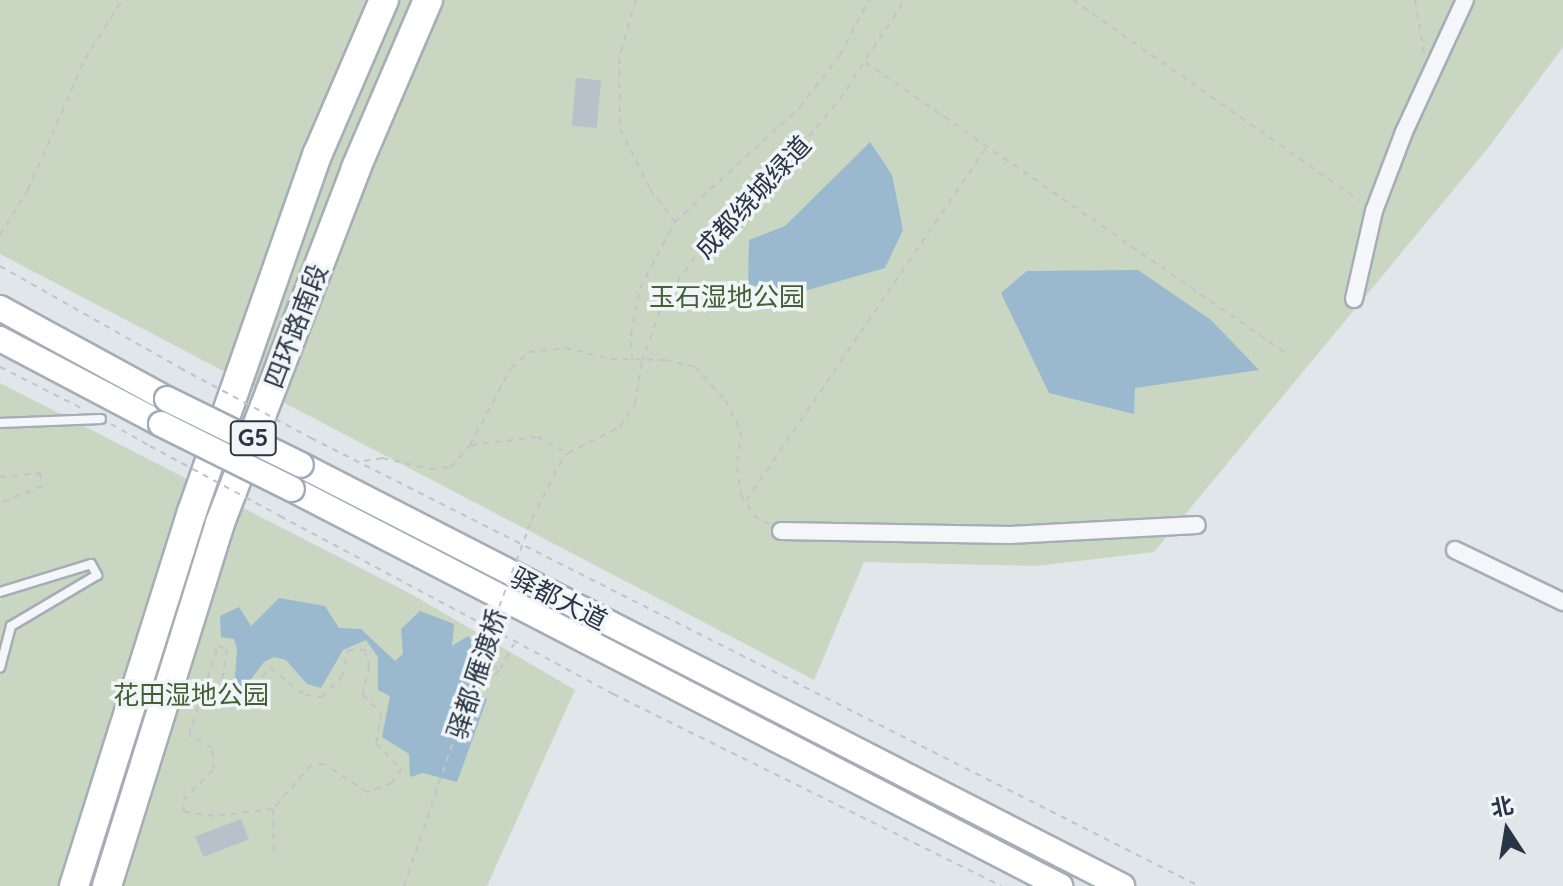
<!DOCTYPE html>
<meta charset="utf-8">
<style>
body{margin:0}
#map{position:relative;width:1563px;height:886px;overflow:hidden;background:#e1e6eb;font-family:Quicksand,"Noto Sans SC",sans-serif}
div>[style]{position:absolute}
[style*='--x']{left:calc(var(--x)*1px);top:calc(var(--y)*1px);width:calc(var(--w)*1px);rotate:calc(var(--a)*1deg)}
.green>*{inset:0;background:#c9d6c2}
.water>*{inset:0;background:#9ab8ce}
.building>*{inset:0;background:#b8c0c9;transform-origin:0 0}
.path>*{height:2px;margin-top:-1px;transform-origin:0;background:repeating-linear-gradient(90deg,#c0c4ca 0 6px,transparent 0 12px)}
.roads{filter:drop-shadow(2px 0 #a6adb6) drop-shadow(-2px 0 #a6adb6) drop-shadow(0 2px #a6adb6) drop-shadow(0 -2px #a6adb6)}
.service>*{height:8px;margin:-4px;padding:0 4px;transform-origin:4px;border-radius:4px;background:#f5f6f9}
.minor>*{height:16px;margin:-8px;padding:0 8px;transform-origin:8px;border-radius:8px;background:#f5f6f9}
.primary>*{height:24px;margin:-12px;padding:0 12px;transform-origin:12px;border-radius:12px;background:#fff}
.motorway>*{height:28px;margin:-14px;padding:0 14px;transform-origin:14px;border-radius:14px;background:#fff}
.path-bridge>*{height:2px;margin-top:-1px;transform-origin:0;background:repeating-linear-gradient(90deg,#c0c4ca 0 6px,transparent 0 12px)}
.bridges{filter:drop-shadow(2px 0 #a0acb8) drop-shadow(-2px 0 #a0acb8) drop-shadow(0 2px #a0acb8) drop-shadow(0 -2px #a0acb8)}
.primary-bridge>*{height:24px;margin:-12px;padding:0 12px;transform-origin:12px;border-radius:12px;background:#fff}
span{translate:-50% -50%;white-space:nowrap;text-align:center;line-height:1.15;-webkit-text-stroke:7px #f1f5f8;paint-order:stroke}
.shield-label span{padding:2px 6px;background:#f1f5f8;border:2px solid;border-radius:6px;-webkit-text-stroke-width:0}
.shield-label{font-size:24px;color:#283544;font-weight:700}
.street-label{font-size:26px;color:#283544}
.park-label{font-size:26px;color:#416134}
.north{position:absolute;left:1467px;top:790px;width:80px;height:80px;-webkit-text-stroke:6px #f1f5f8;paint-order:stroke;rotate:348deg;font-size:22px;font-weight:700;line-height:32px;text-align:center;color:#283544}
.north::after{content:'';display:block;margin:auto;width:28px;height:36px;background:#283544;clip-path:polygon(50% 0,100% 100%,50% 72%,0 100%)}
</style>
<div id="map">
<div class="green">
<i style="clip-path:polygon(0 0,1563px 0,1563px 47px,1488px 148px,1154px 552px,1037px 566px,864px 562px,814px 680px,0 254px)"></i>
<i style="clip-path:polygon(0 383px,411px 594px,575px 690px,487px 886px,0 886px)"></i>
</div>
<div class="water">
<i style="clip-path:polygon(870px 142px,892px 175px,903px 230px,885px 268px,801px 292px,748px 285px,749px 240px,785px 226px)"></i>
<i style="clip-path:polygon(1138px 270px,1211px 320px,1259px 370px,1135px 388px,1134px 414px,1049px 393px,1001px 293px,1027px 271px)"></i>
<i style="clip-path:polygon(279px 598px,325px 606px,339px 628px,361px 629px,395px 661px,403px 654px,401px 629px,420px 611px,454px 624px,452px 646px,468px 636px,483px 653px,470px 689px,487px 699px,457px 782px,423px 773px,410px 777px,409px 754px,382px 737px,390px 696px,378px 690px,378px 657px,366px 640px,343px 650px,321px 688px,307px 684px,286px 660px,274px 657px,264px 662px,242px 691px,234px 692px,237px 649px,234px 639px,221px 637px,220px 616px,239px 607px,251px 626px)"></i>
</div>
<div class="building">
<i style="left:576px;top:78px;width:25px;height:48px;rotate:5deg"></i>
<i style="left:241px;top:819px;width:22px;height:49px;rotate:69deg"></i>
</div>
<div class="path">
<i style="--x:636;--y:0;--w:60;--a:106.3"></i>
<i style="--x:619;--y:58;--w:71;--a:89.2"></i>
<i style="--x:620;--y:129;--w:67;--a:63.4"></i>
<i style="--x:650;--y:189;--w:40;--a:53"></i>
<i style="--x:1073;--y:0;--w:350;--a:35"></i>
<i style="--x:1415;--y:0;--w:54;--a:80.4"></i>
<i style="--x:865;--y:62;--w:513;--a:34.68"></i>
<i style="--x:0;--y:235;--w:53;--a:-58.1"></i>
<i style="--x:28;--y:190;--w:143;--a:-66.5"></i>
<i style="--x:85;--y:59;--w:70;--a:-57.9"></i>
<i style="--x:0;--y:266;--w:207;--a:29.5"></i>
<i style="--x:632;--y:360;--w:25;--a:-92"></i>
<i style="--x:631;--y:335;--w:48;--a:-79.2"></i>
<i style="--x:640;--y:288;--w:75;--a:-62.1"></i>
<i style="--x:675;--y:222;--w:170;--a:-42.6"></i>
<i style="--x:800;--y:107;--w:66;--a:-52.4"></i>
<i style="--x:840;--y:55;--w:62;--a:-62.2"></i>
<i style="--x:0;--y:367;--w:91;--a:26.8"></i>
<i style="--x:111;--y:424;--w:45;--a:29.4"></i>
<i style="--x:311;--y:438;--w:995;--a:26.77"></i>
<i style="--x:471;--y:445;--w:66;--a:-6.9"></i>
<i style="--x:537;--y:437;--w:35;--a:27"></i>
<i style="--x:364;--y:461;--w:18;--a:-9"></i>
<i style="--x:382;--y:458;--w:50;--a:12.7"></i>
<i style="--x:431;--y:469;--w:20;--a:-6"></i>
<i style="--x:451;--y:467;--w:29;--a:-49"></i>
<i style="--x:470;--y:445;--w:87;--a:-62"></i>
<i style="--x:511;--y:368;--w:24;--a:-42"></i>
<i style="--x:529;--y:352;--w:36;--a:-6"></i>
<i style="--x:565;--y:348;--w:47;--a:13.4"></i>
<i style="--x:611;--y:359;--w:54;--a:1.1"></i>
<i style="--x:665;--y:360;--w:31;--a:13"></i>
<i style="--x:695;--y:367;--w:45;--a:47.7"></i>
<i style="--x:725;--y:400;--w:36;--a:63"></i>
<i style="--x:741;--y:432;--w:35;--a:97"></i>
<i style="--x:737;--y:467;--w:28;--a:82"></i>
<i style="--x:741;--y:495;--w:25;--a:58"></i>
<i style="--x:754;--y:516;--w:17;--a:28"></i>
<i style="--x:559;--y:465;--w:15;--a:-53"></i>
<i style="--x:568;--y:453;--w:58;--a:-26.6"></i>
<i style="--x:620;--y:427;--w:27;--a:-57"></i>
<i style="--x:635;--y:404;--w:43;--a:-80.5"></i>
<i style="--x:642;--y:362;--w:65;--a:-71"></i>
<i style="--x:663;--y:301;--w:78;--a:-53.9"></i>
<i style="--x:709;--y:238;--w:95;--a:-43.3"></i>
<i style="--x:778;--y:173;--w:97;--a:-50"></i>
<i style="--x:840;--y:99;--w:118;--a:-56.7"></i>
<i style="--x:0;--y:477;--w:40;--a:-5.7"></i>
<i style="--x:40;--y:473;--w:13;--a:81"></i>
<i style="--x:42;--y:486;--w:45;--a:158"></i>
<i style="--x:746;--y:501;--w:429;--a:-55.8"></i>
<i style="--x:280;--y:516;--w:378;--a:28.1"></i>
<i style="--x:613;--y:694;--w:433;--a:26.3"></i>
<i style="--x:499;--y:670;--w:9;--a:131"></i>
<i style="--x:493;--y:677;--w:8;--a:-140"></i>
<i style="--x:487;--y:672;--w:9;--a:-54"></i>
<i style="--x:492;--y:665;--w:9;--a:27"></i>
<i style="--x:500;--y:669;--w:29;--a:-61"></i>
<i style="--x:273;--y:809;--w:59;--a:173.2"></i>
<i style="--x:214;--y:816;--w:30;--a:-172"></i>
<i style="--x:184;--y:812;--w:12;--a:-95"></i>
<i style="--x:183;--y:800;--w:44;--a:-45"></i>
<i style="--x:214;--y:769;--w:21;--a:-95"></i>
<i style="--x:212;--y:748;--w:26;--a:-151"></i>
<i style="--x:189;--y:735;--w:94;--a:-72"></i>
<i style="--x:218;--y:646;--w:9;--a:18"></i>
<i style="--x:227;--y:649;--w:46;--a:98.8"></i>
<i style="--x:220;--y:694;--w:17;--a:17"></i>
<i style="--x:236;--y:699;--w:12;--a:-14"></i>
<i style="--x:248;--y:696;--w:36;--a:-52"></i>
<i style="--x:270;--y:668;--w:44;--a:37.6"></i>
<i style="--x:305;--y:695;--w:17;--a:7"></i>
<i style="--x:322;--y:697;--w:28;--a:-45"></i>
<i style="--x:342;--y:677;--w:28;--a:-77"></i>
<i style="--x:348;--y:650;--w:17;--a:0"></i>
<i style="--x:365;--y:650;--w:16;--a:76"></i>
<i style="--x:369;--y:666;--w:30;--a:102"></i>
<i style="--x:363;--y:695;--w:25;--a:45"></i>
<i style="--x:381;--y:713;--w:31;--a:99"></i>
<i style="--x:376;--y:744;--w:36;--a:44"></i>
<i style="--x:402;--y:769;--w:17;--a:126"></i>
<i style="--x:392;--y:783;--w:27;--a:160"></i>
<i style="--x:367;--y:792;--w:51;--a:-146.9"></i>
<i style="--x:324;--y:764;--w:13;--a:176"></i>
<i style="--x:311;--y:765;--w:58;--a:130.8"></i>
<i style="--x:273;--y:809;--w:44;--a:88.7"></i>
</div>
<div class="roads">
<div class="service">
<i style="--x:0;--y:423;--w:101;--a:-2.3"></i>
<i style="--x:0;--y:592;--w:95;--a:-17.1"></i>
<i style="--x:91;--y:564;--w:13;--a:61"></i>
<i style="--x:97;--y:575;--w:100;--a:149.3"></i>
<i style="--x:11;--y:626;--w:43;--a:104.7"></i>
</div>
<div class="minor">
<i style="--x:1354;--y:299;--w:90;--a:-77.2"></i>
<i style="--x:1374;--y:211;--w:85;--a:-69.2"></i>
<i style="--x:1404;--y:132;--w:145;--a:-65.2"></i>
<i style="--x:781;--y:531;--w:229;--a:1"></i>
<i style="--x:1010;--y:535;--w:187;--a:-3.1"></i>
<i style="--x:1455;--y:550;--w:120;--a:25.7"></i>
</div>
<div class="primary">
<i style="--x:0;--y:308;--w:190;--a:28.6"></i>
<i style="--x:0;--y:339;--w:182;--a:27.8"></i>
<i style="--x:301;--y:465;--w:923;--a:27.15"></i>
<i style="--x:292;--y:489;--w:865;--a:27.34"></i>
</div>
<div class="motorway">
<i style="--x:74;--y:886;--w:392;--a:-72.5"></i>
<i style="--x:192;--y:512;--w:380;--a:-70.7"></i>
<i style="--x:318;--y:153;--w:167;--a:-66.7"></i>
<i style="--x:107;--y:886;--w:380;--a:-72.7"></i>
<i style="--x:220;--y:523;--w:380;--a:-69"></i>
<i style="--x:356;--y:168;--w:183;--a:-66.8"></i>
</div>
</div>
<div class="path-bridge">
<i style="--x:180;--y:368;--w:149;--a:28.1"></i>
<i style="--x:150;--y:446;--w:148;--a:28.3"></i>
<i style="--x:482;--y:668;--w:11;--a:-15"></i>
<i style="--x:493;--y:665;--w:8;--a:40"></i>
<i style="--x:404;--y:886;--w:283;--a:-71.2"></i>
<i style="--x:495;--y:618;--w:106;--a:-69.5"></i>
<i style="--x:532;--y:519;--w:60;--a:-63.4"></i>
</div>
<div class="bridges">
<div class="primary-bridge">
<i style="--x:167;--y:399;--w:149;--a:26.2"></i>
<i style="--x:161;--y:424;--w:146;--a:26.4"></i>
</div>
</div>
<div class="shield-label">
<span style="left:253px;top:438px">G5</span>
</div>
<div class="street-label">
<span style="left:753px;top:197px;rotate:-47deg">成都绕城绿道</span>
<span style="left:296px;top:326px;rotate:-69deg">四环路南段</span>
<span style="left:559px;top:599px;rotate:27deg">驿都大道</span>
<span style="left:477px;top:674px;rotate:-72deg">驿都·雁渡桥</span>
</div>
<div class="park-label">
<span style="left:727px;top:297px">玉石湿地公园</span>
<span style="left:191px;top:695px">花田湿地公园</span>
</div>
<div class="north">北</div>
</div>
